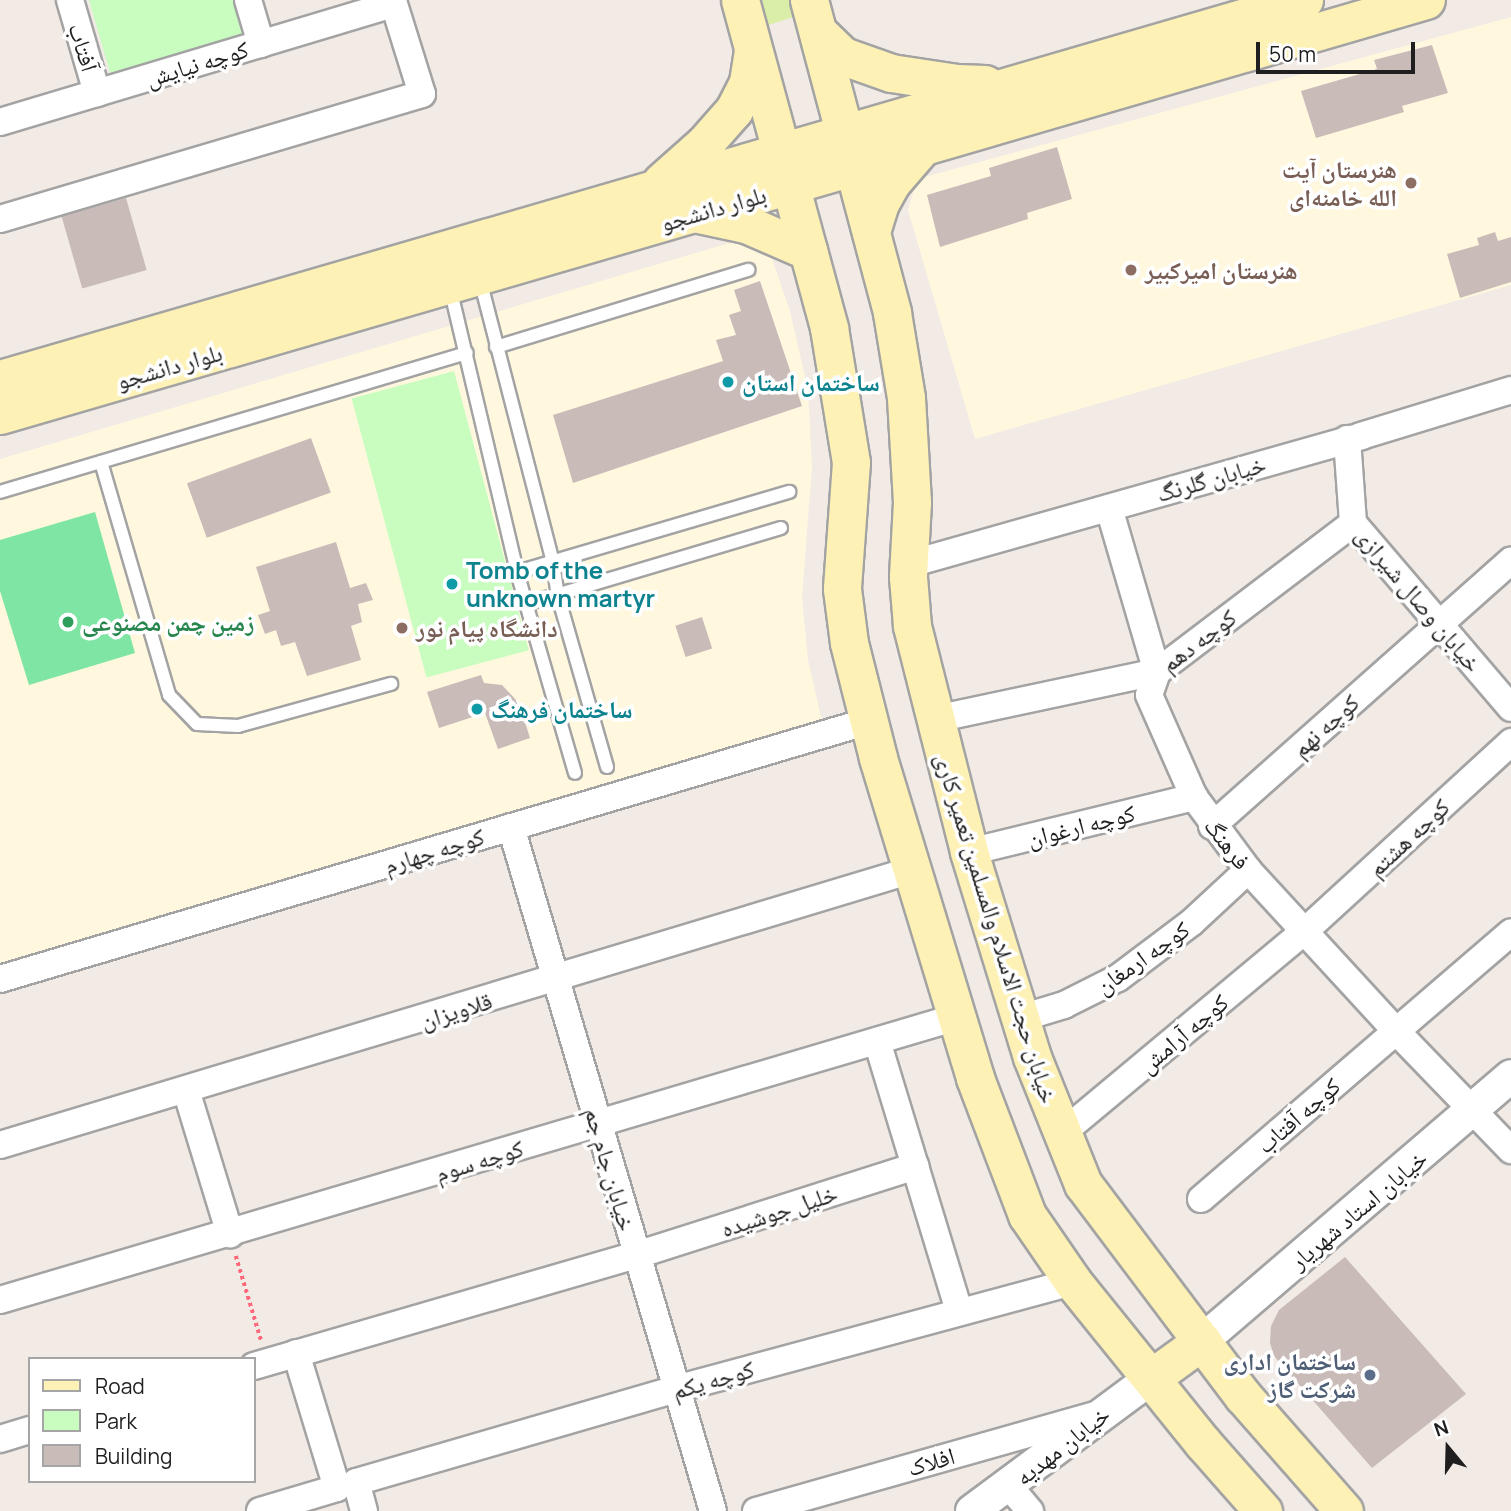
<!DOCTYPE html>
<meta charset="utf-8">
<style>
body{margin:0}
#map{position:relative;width:1511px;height:1511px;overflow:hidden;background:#f1eae5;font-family:Manrope,"Noto Naskh Arabic",sans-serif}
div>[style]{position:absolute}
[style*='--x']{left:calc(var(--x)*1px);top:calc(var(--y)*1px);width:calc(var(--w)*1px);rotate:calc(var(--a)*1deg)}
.education>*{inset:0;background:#fff8df}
.grass>*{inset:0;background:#daeea8}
.park>*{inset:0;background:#c8fdbf;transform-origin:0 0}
.pitch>*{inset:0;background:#7ee5a5}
.building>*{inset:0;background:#c9bbb8;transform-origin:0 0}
.path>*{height:3.5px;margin-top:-1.75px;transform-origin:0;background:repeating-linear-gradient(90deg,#ff677a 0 3.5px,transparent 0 7px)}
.roads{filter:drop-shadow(2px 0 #a3a3a3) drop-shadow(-2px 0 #a3a3a3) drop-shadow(0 2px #a3a3a3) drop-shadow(0 -2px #a3a3a3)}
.service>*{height:12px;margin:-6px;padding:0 6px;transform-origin:6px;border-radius:6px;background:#fff}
.minor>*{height:26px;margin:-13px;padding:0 13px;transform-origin:13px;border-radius:13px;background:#fff}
.tertiary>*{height:32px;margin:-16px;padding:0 16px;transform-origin:16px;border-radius:16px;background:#fff}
.secondary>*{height:37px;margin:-18.5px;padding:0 18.5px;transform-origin:18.5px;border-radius:18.5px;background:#fef1b6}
.dots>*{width:19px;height:19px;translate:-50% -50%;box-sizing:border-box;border:4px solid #fff;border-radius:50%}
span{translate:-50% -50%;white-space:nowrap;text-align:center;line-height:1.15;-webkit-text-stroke:7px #fff;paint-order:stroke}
.street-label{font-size:24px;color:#1f1f1f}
.education-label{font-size:24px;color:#785e54;font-weight:700}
.right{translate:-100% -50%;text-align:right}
.left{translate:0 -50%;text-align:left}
.culture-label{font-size:24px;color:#0d838f;font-weight:700}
.leisure-label{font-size:24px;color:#27864d;font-weight:700}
.service-label{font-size:24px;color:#4e5e75;font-weight:700}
.legend{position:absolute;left:28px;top:1357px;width:228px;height:126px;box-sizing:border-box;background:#fff;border:2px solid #a5a5a5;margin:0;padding:9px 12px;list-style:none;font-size:21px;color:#1f1f1f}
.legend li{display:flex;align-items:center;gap:14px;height:35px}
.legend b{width:35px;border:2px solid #a5a5a5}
.north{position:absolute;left:1413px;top:1413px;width:70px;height:70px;-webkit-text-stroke:5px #fff;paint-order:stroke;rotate:341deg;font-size:19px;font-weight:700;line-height:28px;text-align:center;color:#1f1f1f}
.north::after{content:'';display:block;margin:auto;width:24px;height:32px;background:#1f1f1f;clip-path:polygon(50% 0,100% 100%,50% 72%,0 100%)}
.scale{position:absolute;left:1256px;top:42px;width:159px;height:32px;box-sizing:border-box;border:4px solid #1f1f1f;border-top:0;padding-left:9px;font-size:21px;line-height:24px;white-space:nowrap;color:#1f1f1f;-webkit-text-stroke:5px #fff;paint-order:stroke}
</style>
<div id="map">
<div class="education">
<i style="clip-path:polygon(1511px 17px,1511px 285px,975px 439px,908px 210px,917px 179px)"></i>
<i style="clip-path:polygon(763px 233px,790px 311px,808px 390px,812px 467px,802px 597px,808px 660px,822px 721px,0 970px,0 459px)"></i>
</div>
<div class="grass">
<i style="clip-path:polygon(755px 0,796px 0,800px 15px,762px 27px)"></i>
</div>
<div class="park">
<i style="clip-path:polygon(89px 0,235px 0,245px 36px,111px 76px)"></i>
<i style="left:454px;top:371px;width:289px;height:106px;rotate:75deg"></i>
</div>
<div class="pitch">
<i style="clip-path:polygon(95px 512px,135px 653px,29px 685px,0 591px,0 540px)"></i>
</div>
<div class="building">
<i style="clip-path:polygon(1432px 45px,1448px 93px,1402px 106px,1404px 112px,1316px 138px,1301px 91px,1377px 69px,1374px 60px)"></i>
<i style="clip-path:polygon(1057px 147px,1072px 199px,1027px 213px,1028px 219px,940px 247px,927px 195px,991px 176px,989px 168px)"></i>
<i style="left:126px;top:198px;width:75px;height:67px;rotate:74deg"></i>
<i style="clip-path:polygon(1495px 232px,1498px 241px,1511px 237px,1511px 282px,1460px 298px,1447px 254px,1479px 245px,1477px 238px)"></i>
<i style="clip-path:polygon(760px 281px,802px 406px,573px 483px,553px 415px,723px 361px,716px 340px,736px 335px,729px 315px,741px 311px,734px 290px)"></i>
<i style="left:311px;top:438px;width:58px;height:132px;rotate:70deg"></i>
<i style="clip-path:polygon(336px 542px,350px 588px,366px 583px,373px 600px,358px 604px,362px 622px,351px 626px,361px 660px,307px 676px,295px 642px,281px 646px,276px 630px,265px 634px,258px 615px,270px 611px,256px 567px)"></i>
<i style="left:702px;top:617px;width:33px;height:28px;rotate:72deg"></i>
<i style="clip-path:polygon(481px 675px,484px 683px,502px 685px,519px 703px,530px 738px,498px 749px,485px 713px,439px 728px,427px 692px)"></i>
<i style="clip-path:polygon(1345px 1257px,1466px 1394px,1372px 1468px,1274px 1356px,1270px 1343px,1271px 1326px,1279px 1310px)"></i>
</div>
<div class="path">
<i style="--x:236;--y:1256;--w:88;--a:73.4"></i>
</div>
<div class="roads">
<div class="service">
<i style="--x:480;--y:280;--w:291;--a:75.5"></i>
<i style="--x:553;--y:562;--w:34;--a:82"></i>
<i style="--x:558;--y:596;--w:178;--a:74"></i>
<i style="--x:450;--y:288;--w:292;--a:76.7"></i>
<i style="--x:517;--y:572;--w:209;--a:73.9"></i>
<i style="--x:496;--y:347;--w:264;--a:-17"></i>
<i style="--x:101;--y:462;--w:243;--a:73.7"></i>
<i style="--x:169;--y:695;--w:40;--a:46"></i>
<i style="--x:197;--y:724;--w:41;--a:2.8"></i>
<i style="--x:238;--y:726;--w:159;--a:-15.4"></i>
<i style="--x:0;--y:492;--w:487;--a:-16.6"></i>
<i style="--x:517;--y:572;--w:284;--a:-16.4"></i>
<i style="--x:526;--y:604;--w:266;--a:-16.6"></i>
</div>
<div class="minor">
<i style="--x:70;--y:0;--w:97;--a:73.8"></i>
<i style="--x:248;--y:0;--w:46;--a:73.5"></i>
<i style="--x:0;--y:122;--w:411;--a:-16.7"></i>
<i style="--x:394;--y:4;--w:94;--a:72.7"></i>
<i style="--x:422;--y:94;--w:440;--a:163.5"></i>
<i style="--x:1347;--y:439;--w:84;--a:85.9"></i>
<i style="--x:1353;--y:523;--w:243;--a:49.5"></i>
<i style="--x:1109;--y:508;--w:171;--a:73.7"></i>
<i style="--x:1157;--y:672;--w:24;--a:109"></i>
<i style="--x:1149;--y:695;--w:111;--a:66.2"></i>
<i style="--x:1194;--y:797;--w:91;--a:53.5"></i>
<i style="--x:1248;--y:870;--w:217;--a:47.4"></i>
<i style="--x:1395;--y:1030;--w:167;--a:46"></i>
<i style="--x:910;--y:564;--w:469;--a:-15.8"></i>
<i style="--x:1361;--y:436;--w:157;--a:-17"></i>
<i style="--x:935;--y:719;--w:227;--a:-12"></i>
<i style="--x:1157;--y:672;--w:246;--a:-37.2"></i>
<i style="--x:1212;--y:826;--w:400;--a:-41.6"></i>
<i style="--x:511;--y:827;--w:713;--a:73.55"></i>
<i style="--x:969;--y:852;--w:232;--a:-13.7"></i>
<i style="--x:0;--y:979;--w:906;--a:-16.54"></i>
<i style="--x:1021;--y:1018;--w:45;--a:-16.8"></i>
<i style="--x:1064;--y:1005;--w:60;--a:-26.6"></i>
<i style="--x:1118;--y:978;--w:91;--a:-37"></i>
<i style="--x:1191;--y:923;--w:78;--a:-42.9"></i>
<i style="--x:877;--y:1041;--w:282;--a:73.1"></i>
<i style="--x:186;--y:1090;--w:151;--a:73"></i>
<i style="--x:1061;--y:1134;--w:317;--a:-39.8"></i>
<i style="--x:1305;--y:931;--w:280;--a:-42.5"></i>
<i style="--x:0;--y:1145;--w:953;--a:-16.78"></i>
<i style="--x:1201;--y:1199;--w:409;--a:-40.7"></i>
<i style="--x:0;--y:1300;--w:998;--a:-16.47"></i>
<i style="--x:254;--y:1366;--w:405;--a:-16.2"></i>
<i style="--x:643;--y:1253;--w:286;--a:-17.7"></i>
<i style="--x:0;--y:1439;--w:31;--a:-17"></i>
<i style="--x:1009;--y:1486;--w:33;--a:50"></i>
<i style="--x:260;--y:1511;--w:80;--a:-16.6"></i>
<i style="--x:337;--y:1488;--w:141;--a:-106.9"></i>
<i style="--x:364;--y:1511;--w:30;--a:-105"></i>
<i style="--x:356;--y:1482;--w:333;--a:-16.2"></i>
<i style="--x:676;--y:1389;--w:411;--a:-15.1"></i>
<i style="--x:756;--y:1511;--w:355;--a:-15.8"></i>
</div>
<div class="tertiary">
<i style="--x:1202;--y:1341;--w:407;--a:-40.6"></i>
<i style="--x:972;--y:1511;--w:223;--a:-36.6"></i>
</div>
<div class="secondary">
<i style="--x:740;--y:0;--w:340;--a:74.8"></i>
<i style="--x:829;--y:328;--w:136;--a:80.7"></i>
<i style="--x:851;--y:462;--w:127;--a:94.1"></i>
<i style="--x:842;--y:589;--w:54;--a:82.6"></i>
<i style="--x:849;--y:643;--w:119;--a:75.8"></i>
<i style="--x:878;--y:758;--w:334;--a:73.1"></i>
<i style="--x:975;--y:1078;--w:147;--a:69.2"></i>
<i style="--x:1027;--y:1215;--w:81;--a:55.5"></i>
<i style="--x:1073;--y:1282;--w:207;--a:51.1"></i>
<i style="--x:1203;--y:1443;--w:91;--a:48.6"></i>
<i style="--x:809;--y:0;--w:324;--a:75.1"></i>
<i style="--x:892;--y:313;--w:86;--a:80.6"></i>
<i style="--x:906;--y:398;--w:104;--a:86.7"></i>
<i style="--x:912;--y:502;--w:75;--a:93.1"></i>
<i style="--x:908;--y:577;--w:49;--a:85.3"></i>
<i style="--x:912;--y:626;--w:233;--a:75.8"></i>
<i style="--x:969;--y:852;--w:214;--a:72.9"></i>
<i style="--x:1032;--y:1057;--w:137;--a:68.1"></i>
<i style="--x:1083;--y:1184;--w:266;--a:53"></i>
<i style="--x:1243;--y:1396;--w:153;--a:48.7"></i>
<i style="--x:818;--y:32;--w:35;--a:44"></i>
<i style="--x:843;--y:56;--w:51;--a:19.5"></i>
<i style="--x:891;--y:73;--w:67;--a:8.6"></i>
<i style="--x:957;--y:83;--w:28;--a:2"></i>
<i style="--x:661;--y:182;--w:57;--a:-41.5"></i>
<i style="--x:704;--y:144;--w:45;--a:-48.6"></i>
<i style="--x:734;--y:110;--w:31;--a:-63"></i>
<i style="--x:748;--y:82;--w:31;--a:-81"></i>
<i style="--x:698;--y:214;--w:49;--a:11.8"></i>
<i style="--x:746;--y:224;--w:68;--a:23.5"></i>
<i style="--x:871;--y:232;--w:28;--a:-73"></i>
<i style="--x:879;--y:205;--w:26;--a:-61"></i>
<i style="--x:892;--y:182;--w:48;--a:-49.3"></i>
<i style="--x:0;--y:379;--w:1358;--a:-16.21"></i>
<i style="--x:0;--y:415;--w:1485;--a:-16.23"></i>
<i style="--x:1151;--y:1378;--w:63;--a:-36"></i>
</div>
</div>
<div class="dots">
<i style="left:1411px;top:183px;background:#8d6e63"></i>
<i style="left:1131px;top:270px;background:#8d6e63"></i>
<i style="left:728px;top:382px;background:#0f9aa8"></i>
<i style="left:452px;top:584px;background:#0f9aa8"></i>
<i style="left:68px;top:622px;background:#2e9e5b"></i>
<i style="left:402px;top:628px;background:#8d6e63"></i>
<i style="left:477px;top:709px;background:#0f9aa8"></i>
<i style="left:1370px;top:1375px;background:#5c6f8a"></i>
</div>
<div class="street-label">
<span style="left:84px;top:47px;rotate:73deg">آفتاب</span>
<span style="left:197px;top:63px;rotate:-17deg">كوچه نيايش</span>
<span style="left:713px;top:208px;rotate:-16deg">بلوار دانشجو</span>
<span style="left:169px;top:366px;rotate:-16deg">بلوار دانشجو</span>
<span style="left:1211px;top:478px;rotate:-16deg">خیابان گلرنگ</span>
<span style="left:1419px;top:599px;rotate:50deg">خیابان وصال شیرازی</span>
<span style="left:1198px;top:640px;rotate:-37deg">کوچه دهم</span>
<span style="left:1325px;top:725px;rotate:-42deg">کوچه نهم</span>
<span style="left:1081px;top:825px;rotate:-14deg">کوچه ارغوان</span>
<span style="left:1408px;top:837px;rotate:-43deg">کوچه هشتم</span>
<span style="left:1228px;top:843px;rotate:52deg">فرهنگ</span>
<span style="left:434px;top:850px;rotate:-17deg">کوچه چهارم</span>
<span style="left:997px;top:928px;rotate:73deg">خیابان حجت الاسلام والمسلمین تعمیر کاری</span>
<span style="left:1142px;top:957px;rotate:-35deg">کوچه ارمغان</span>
<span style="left:456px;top:1010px;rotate:-17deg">قلاویزان</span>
<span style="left:1183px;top:1033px;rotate:-40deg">کوچه آرامش</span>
<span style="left:1298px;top:1115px;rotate:-41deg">کوچه آفتاب</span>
<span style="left:479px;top:1160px;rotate:-17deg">کوچه سوم</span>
<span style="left:611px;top:1169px;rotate:74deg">خیابان جام جم</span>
<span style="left:1358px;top:1209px;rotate:-40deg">خیابان استاد شهریار</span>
<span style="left:779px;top:1210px;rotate:-18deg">خلیل جوشیده</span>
<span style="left:713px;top:1379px;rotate:-16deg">کوچه یکم</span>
<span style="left:1062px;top:1445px;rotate:-38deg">خیابان مهدیه</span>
<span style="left:931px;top:1461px;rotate:-16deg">افلاک</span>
</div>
<div class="education-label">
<span class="right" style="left:1397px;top:183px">هنرستان آیت<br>الله خامنه‌ای</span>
<span class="left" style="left:1145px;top:270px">هنرستان امیرکبیر</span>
<span class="left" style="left:416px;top:628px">دانشگاه پیام نور</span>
</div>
<div class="culture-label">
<span class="left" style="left:742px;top:382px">ساختمان استان</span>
<span class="left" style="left:466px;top:584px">Tomb of the<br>unknown martyr</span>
<span class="left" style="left:491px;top:709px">ساختمان فرهنگ</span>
</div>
<div class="leisure-label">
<span class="left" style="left:82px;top:622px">زمین چمن مصنوعی</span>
</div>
<div class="service-label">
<span class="right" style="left:1356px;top:1375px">ساختمان اداری<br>شرکت گاز</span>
</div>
<ul class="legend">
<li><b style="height:9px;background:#fef1b6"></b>Road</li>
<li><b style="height:19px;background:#c8fdbf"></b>Park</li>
<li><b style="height:19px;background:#c9bbb8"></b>Building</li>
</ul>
<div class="north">N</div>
<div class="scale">50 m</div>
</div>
